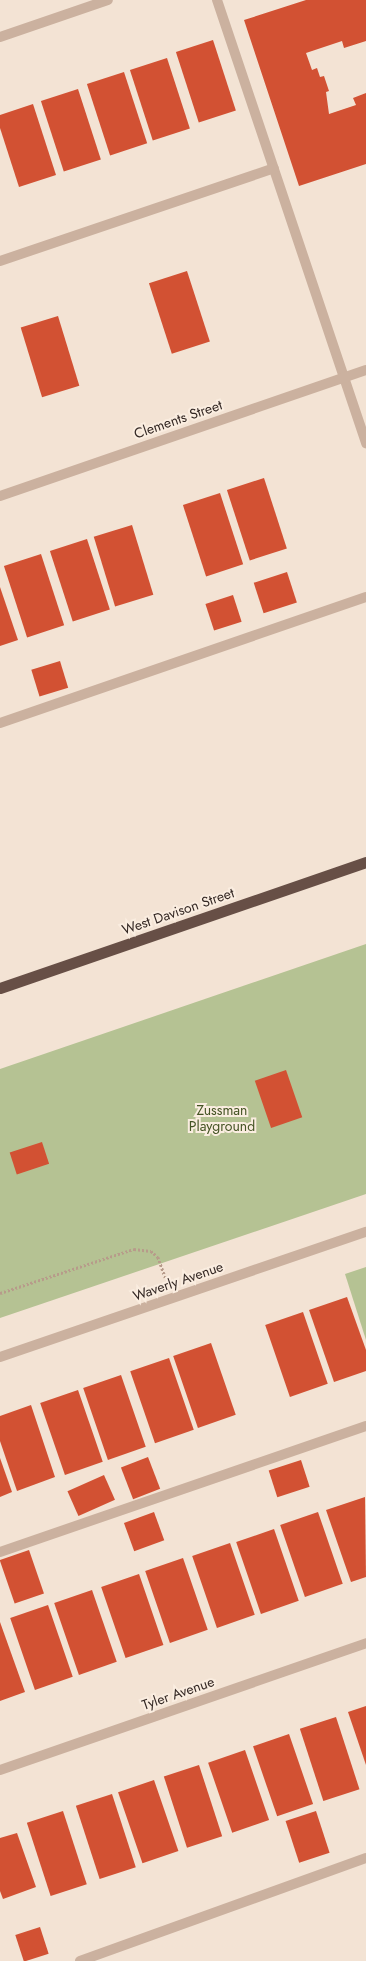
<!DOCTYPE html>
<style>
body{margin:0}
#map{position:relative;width:366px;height:1961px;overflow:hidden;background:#f3e3d4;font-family:Jost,sans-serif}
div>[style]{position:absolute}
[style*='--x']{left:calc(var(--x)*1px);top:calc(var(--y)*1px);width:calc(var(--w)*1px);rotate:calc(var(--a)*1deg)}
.green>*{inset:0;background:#b5c293}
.building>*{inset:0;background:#d25133;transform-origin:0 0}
.path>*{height:2.5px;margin-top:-1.25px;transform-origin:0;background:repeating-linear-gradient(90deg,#b79b8a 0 2px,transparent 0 4px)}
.service>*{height:10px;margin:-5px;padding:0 5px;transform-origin:5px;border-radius:5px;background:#cbb19f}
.minor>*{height:10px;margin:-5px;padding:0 5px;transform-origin:5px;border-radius:5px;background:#cbb19f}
.trunk>*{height:11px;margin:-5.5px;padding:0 5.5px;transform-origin:5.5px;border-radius:5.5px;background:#674f46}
span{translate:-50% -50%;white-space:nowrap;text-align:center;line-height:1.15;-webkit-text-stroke:4px #faede0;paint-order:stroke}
.street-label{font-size:14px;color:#342824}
.park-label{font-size:14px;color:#455425}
</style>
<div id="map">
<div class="green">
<i style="clip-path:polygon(366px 944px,366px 1194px,0 1318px,0 1069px)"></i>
<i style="clip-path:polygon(366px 1267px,366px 1340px,345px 1274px)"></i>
</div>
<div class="building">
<i style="clip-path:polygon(306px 0,366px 0,366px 41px,344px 48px,342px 41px,306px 53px,312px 70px,317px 68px,320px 77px,324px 76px,329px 91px,326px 92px,329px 114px,356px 105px,353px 98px,366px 93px,366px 164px,299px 186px,244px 20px)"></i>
<i style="left:213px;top:40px;width:74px;height:39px;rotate:72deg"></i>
<i style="left:167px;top:58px;width:74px;height:39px;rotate:72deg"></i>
<i style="left:124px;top:72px;width:75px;height:39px;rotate:72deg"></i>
<i style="left:78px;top:89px;width:74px;height:39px;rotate:72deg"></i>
<i style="clip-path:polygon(33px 104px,56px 175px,19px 187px,0 128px,0 115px)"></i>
<i style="left:187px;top:271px;width:74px;height:40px;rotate:72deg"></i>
<i style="left:58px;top:316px;width:73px;height:39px;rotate:73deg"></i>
<i style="left:264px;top:478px;width:74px;height:39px;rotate:72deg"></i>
<i style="left:220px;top:493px;width:75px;height:39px;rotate:72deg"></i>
<i style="left:132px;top:525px;width:73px;height:40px;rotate:73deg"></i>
<i style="left:87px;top:539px;width:74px;height:39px;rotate:72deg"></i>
<i style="left:41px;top:554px;width:75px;height:39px;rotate:72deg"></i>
<i style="left:287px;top:572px;width:32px;height:35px;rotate:72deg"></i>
<i style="clip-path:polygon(0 587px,18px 640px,0 646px)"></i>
<i style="left:233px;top:595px;width:28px;height:29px;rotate:72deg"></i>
<i style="left:60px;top:661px;width:28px;height:30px;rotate:73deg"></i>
<i style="left:286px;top:1070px;width:50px;height:33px;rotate:71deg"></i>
<i style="left:42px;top:1142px;width:23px;height:34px;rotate:72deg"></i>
<i style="clip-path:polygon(347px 1297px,366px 1350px,366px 1371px,334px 1382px,309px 1310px)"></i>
<i style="left:303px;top:1312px;width:76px;height:40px;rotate:71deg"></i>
<i style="left:211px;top:1343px;width:76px;height:40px;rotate:71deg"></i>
<i style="left:169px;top:1358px;width:76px;height:41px;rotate:71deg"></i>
<i style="left:121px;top:1375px;width:76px;height:40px;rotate:71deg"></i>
<i style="left:78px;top:1390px;width:76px;height:40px;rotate:71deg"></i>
<i style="clip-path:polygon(31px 1405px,55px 1477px,17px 1491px,0 1441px,0 1416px)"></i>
<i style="left:148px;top:1457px;width:34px;height:29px;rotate:69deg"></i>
<i style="clip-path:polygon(0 1458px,12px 1492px,0 1497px)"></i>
<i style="left:301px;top:1460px;width:28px;height:34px;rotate:72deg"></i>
<i style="left:104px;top:1475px;width:27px;height:40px;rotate:66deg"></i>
<i style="clip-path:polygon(365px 1497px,366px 1577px,351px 1582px,326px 1510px)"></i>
<i style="left:154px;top:1512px;width:30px;height:32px;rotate:70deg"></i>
<i style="left:318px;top:1512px;width:76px;height:40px;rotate:71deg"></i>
<i style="left:274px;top:1529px;width:76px;height:40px;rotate:71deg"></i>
<i style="left:230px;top:1543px;width:76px;height:40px;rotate:71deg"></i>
<i style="left:29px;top:1550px;width:46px;height:31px;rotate:71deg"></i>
<i style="left:183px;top:1558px;width:76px;height:40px;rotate:71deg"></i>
<i style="left:139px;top:1574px;width:75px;height:40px;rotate:71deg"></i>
<i style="left:92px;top:1590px;width:76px;height:40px;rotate:71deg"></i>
<i style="left:48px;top:1605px;width:76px;height:40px;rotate:71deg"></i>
<i style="clip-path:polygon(0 1622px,25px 1692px,0 1701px)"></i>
<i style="clip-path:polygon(366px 1706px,366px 1765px,348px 1712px)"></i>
<i style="left:336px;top:1717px;width:76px;height:38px;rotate:72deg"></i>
<i style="left:289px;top:1734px;width:74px;height:38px;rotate:71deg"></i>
<i style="left:245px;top:1750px;width:74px;height:39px;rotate:71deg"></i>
<i style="left:199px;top:1765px;width:75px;height:37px;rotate:72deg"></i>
<i style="left:154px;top:1780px;width:75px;height:38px;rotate:71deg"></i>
<i style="left:112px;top:1794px;width:77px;height:38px;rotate:72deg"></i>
<i style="left:63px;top:1811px;width:77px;height:38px;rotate:72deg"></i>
<i style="left:316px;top:1811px;width:44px;height:32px;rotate:72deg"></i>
<i style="clip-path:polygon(17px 1833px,36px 1887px,3px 1899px,0 1891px,0 1838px)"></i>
<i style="left:40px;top:1927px;width:28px;height:26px;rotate:72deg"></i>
</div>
<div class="path">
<i style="--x:0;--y:1293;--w:141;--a:-18.2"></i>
<i style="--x:134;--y:1249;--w:17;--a:7"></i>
<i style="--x:151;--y:1251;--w:9;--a:41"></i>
<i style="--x:158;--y:1257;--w:23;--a:70"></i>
</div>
<div class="service">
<i style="--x:217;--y:0;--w:468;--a:71.4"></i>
<i style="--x:0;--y:261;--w:289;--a:-18.7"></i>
<i style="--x:0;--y:723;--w:387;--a:-19"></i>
<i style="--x:0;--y:1552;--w:387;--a:-19"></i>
<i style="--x:80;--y:1961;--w:304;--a:-19.8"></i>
</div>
<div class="minor">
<i style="--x:0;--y:37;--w:114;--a:-18.9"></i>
<i style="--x:0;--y:496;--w:387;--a:-19"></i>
<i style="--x:0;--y:1357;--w:387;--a:-18.9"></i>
<i style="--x:0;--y:1770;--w:387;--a:-19.1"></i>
</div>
<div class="trunk">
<i style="--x:0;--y:988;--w:387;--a:-19"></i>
</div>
<div class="street-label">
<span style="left:178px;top:419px;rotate:-19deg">Clements Street</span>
<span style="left:178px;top:911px;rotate:-19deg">West Davison Street</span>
<span style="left:178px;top:1281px;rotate:-19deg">Waverly Avenue</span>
<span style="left:178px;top:1693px;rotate:-19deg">Tyler Avenue</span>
</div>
<div class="park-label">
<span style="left:222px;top:1118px">Zussman<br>Playground</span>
</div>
</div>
